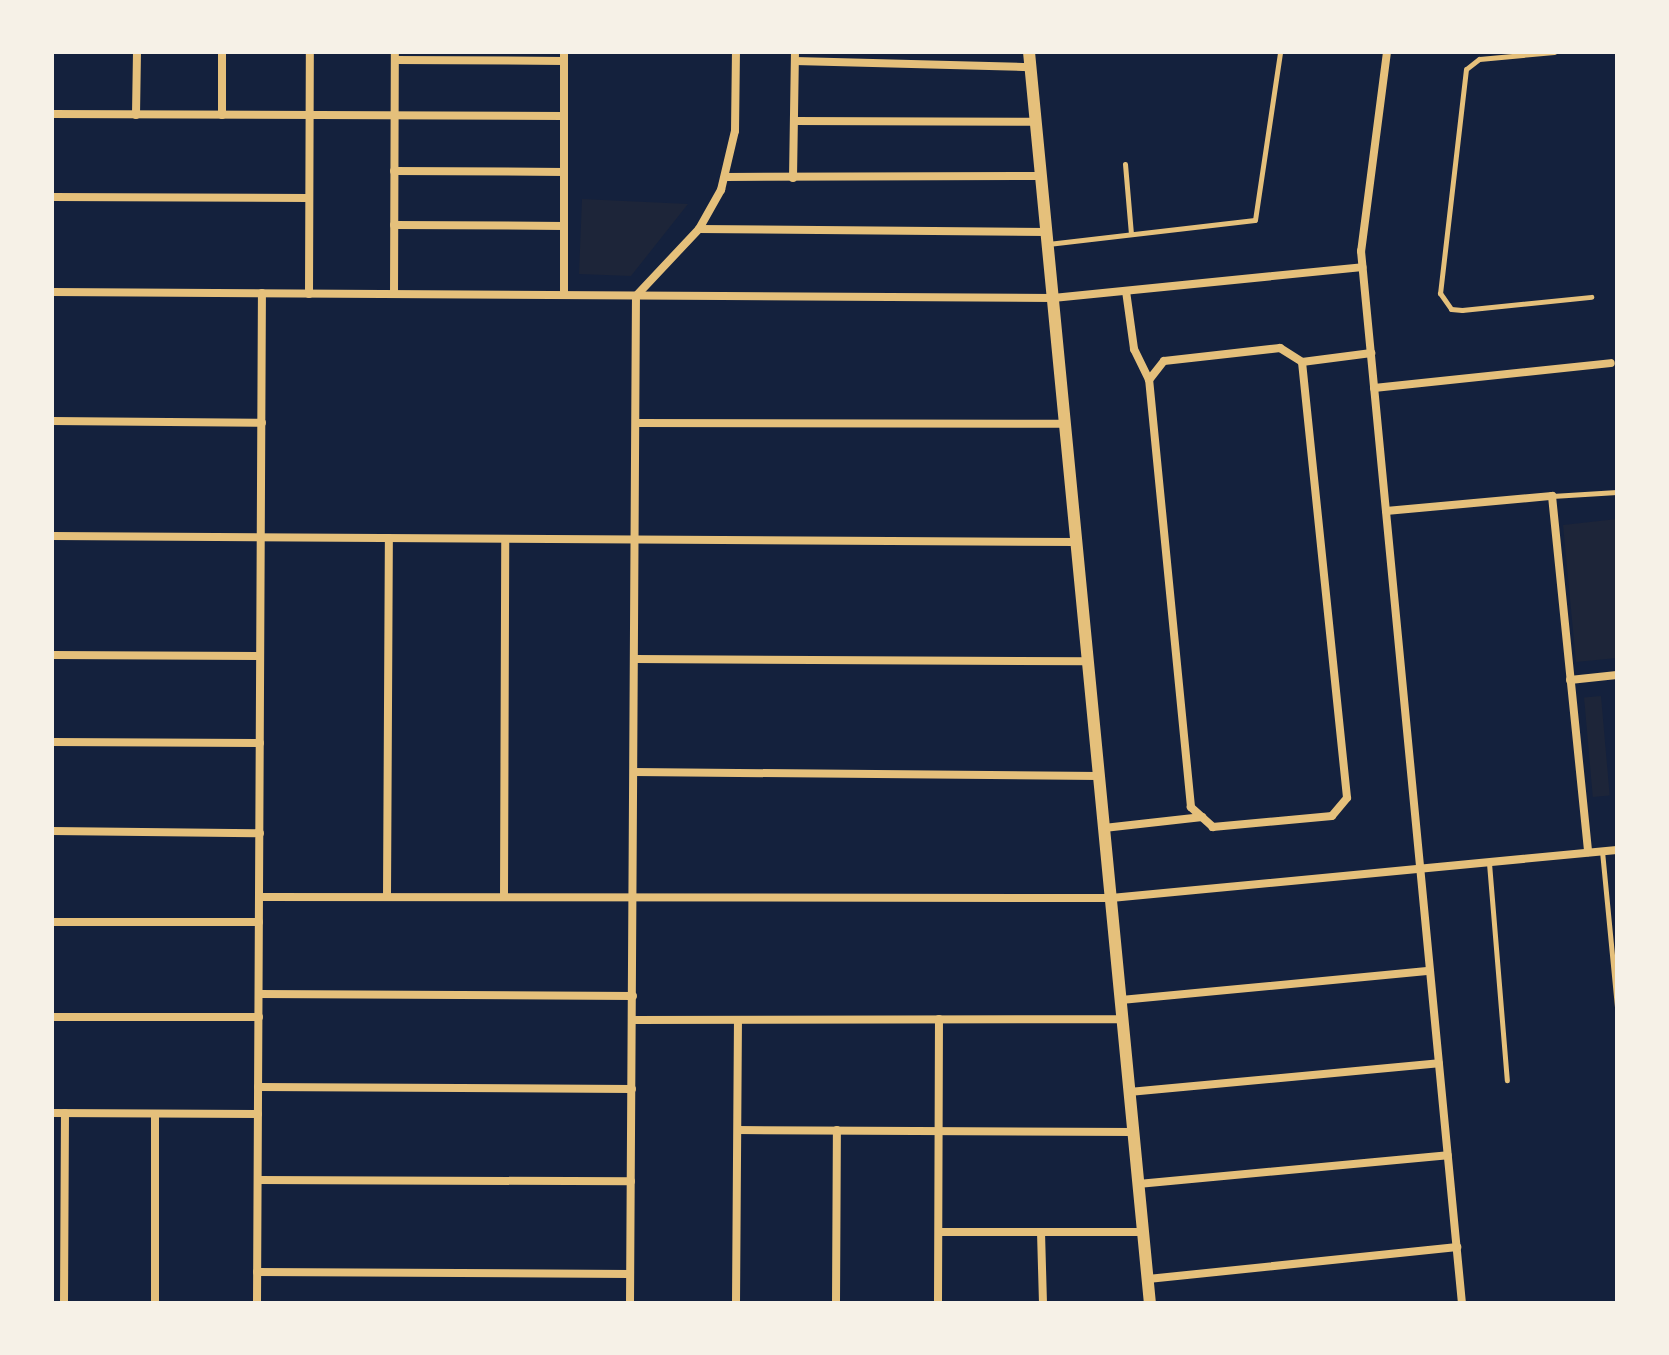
<!DOCTYPE html>
<style>
body{margin:0}
#map{position:relative;width:1669px;height:1355px;overflow:hidden;background:#14213d;font-family:"Libre Baskerville",serif}
div>[style]{position:absolute}
[style*='--x']{left:calc(var(--x)*1px);top:calc(var(--y)*1px);width:calc(var(--w)*1px);rotate:calc(var(--a)*1deg)}
.green>*{inset:0;background:#1d2539;transform-origin:0 0}
.service>*{height:5px;margin:-2.5px;padding:0 2.5px;transform-origin:2.5px;border-radius:2.5px;background:#e5c07b}
.minor>*{height:8px;margin:-4px;padding:0 4px;transform-origin:4px;border-radius:4px;background:#e5c07b}
.tertiary>*{height:12px;margin:-6px;padding:0 6px;transform-origin:6px;border-radius:6px;background:#e5c07b}
span{translate:-50% -50%;white-space:nowrap;text-align:center;line-height:1.15;-webkit-text-stroke:8px #f6f1e7;paint-order:stroke}
.frame{position:absolute;inset:0;border:54px solid #f6f1e7;pointer-events:none}
</style>
<div id="map">
<div class="green">
<i style="clip-path:polygon(582px 199px,688px 204px,631px 276px,579px 274px)"></i>
<i style="clip-path:polygon(1617px 519px,1617px 658px,1576px 662px,1563px 525px)"></i>
<i style="left:1601px;top:696px;width:100px;height:17px;rotate:85deg"></i>
</div>
<div class="service">
<i style="--x:1554;--y:52;--w:75;--a:174.7"></i>
<i style="--x:1479;--y:59;--w:16;--a:142"></i>
<i style="--x:1466;--y:69;--w:226;--a:96.6"></i>
<i style="--x:1440;--y:293;--w:19;--a:55"></i>
<i style="--x:1451;--y:309;--w:11;--a:5"></i>
<i style="--x:1462;--y:310;--w:130;--a:-5.8"></i>
<i style="--x:1125;--y:164;--w:70;--a:85.1"></i>
<i style="--x:1048;--y:244;--w:208;--a:-6.6"></i>
<i style="--x:1255;--y:220;--w:170;--a:-81.5"></i>
<i style="--x:1552;--y:496;--w:65;--a:-3.5"></i>
<i style="--x:1602;--y:851;--w:157;--a:84.5"></i>
<i style="--x:1489;--y:863;--w:218;--a:85.3"></i>
</div>
<div class="minor">
<i style="--x:1387;--y:52;--w:201;--a:97.4"></i>
<i style="--x:1361;--y:251;--w:1057;--a:84.52"></i>
<i style="--x:395;--y:60;--w:169;--a:0.3"></i>
<i style="--x:795;--y:61;--w:235;--a:1.5"></i>
<i style="--x:52;--y:114;--w:512;--a:0.22"></i>
<i style="--x:136;--y:115;--w:63;--a:-89.1"></i>
<i style="--x:222;--y:115;--w:63;--a:-90"></i>
<i style="--x:794;--y:121;--w:242;--a:0.2"></i>
<i style="--x:394;--y:171;--w:170;--a:0.3"></i>
<i style="--x:726;--y:177;--w:315;--a:-0.2"></i>
<i style="--x:793;--y:178;--w:126;--a:-89.1"></i>
<i style="--x:52;--y:197;--w:257;--a:0.2"></i>
<i style="--x:394;--y:225;--w:170;--a:0.3"></i>
<i style="--x:699;--y:229;--w:347;--a:0.5"></i>
<i style="--x:1126;--y:291;--w:59;--a:82.1"></i>
<i style="--x:1134;--y:349;--w:34;--a:64"></i>
<i style="--x:52;--y:292;--w:1001;--a:0.34"></i>
<i style="--x:1053;--y:298;--w:311;--a:-5.7"></i>
<i style="--x:309;--y:294;--w:242;--a:-89.8"></i>
<i style="--x:394;--y:294;--w:242;--a:-89.8"></i>
<i style="--x:564;--y:295;--w:243;--a:-90"></i>
<i style="--x:1280;--y:348;--w:26;--a:32"></i>
<i style="--x:1302;--y:362;--w:438;--a:84.1"></i>
<i style="--x:1347;--y:798;--w:23;--a:130"></i>
<i style="--x:1332;--y:816;--w:120;--a:174.7"></i>
<i style="--x:1213;--y:827;--w:30;--a:-138"></i>
<i style="--x:1191;--y:807;--w:429;--a:-95.6"></i>
<i style="--x:1149;--y:380;--w:24;--a:-52"></i>
<i style="--x:1164;--y:361;--w:117;--a:-6.4"></i>
<i style="--x:1302;--y:362;--w:70;--a:-7.4"></i>
<i style="--x:1374;--y:388;--w:238;--a:-6"></i>
<i style="--x:52;--y:421;--w:210;--a:0.5"></i>
<i style="--x:636;--y:423;--w:429;--a:0.1"></i>
<i style="--x:1386;--y:511;--w:167;--a:-5.2"></i>
<i style="--x:1552;--y:496;--w:358;--a:84.2"></i>
<i style="--x:52;--y:536;--w:1024;--a:0.34"></i>
<i style="--x:52;--y:655;--w:208;--a:0.3"></i>
<i style="--x:635;--y:659;--w:453;--a:0.3"></i>
<i style="--x:1570;--y:680;--w:47;--a:-6.1"></i>
<i style="--x:52;--y:742;--w:208;--a:0.3"></i>
<i style="--x:634;--y:772;--w:465;--a:0.5"></i>
<i style="--x:1104;--y:828;--w:99;--a:-6.4"></i>
<i style="--x:52;--y:831;--w:208;--a:0.6"></i>
<i style="--x:259;--y:897;--w:852;--a:0.07"></i>
<i style="--x:1111;--y:898;--w:508;--a:-5.42"></i>
<i style="--x:387;--y:897;--w:359;--a:-89.7"></i>
<i style="--x:504;--y:897;--w:358;--a:-89.8"></i>
<i style="--x:52;--y:922;--w:207;--a:0"></i>
<i style="--x:259;--y:994;--w:374;--a:0.3"></i>
<i style="--x:1121;--y:1000;--w:310;--a:-5.4"></i>
<i style="--x:52;--y:1017;--w:207;--a:0"></i>
<i style="--x:633;--y:1020;--w:489;--a:-0.1"></i>
<i style="--x:258;--y:1087;--w:374;--a:0.3"></i>
<i style="--x:1129;--y:1092;--w:311;--a:-5.3"></i>
<i style="--x:52;--y:1113;--w:206;--a:0.3"></i>
<i style="--x:738;--y:1130;--w:395;--a:0.3"></i>
<i style="--x:258;--y:1180;--w:373;--a:0.2"></i>
<i style="--x:1138;--y:1184;--w:311;--a:-5.3"></i>
<i style="--x:939;--y:1232;--w:204;--a:0"></i>
<i style="--x:1041;--y:1232;--w:71;--a:88.4"></i>
<i style="--x:257;--y:1272;--w:373;--a:0.3"></i>
<i style="--x:1148;--y:1279;--w:311;--a:-5.9"></i>
<i style="--x:64;--y:1303;--w:190;--a:-89.7"></i>
<i style="--x:155;--y:1303;--w:189;--a:-90"></i>
<i style="--x:257;--y:1303;--w:1010;--a:-89.72"></i>
<i style="--x:630;--y:1303;--w:1007;--a:-89.66"></i>
<i style="--x:636;--y:296;--w:92;--a:-46.8"></i>
<i style="--x:699;--y:229;--w:45;--a:-60.6"></i>
<i style="--x:721;--y:190;--w:61;--a:-76.7"></i>
<i style="--x:735;--y:131;--w:79;--a:-89.3"></i>
<i style="--x:736;--y:1303;--w:283;--a:-89.6"></i>
<i style="--x:836;--y:1303;--w:173;--a:-89.7"></i>
<i style="--x:938;--y:1303;--w:284;--a:-89.8"></i>
</div>
<div class="tertiary">
<i style="--x:1029;--y:52;--w:1257;--a:84.48"></i>
</div>
<div class="frame"></div>
</div>
